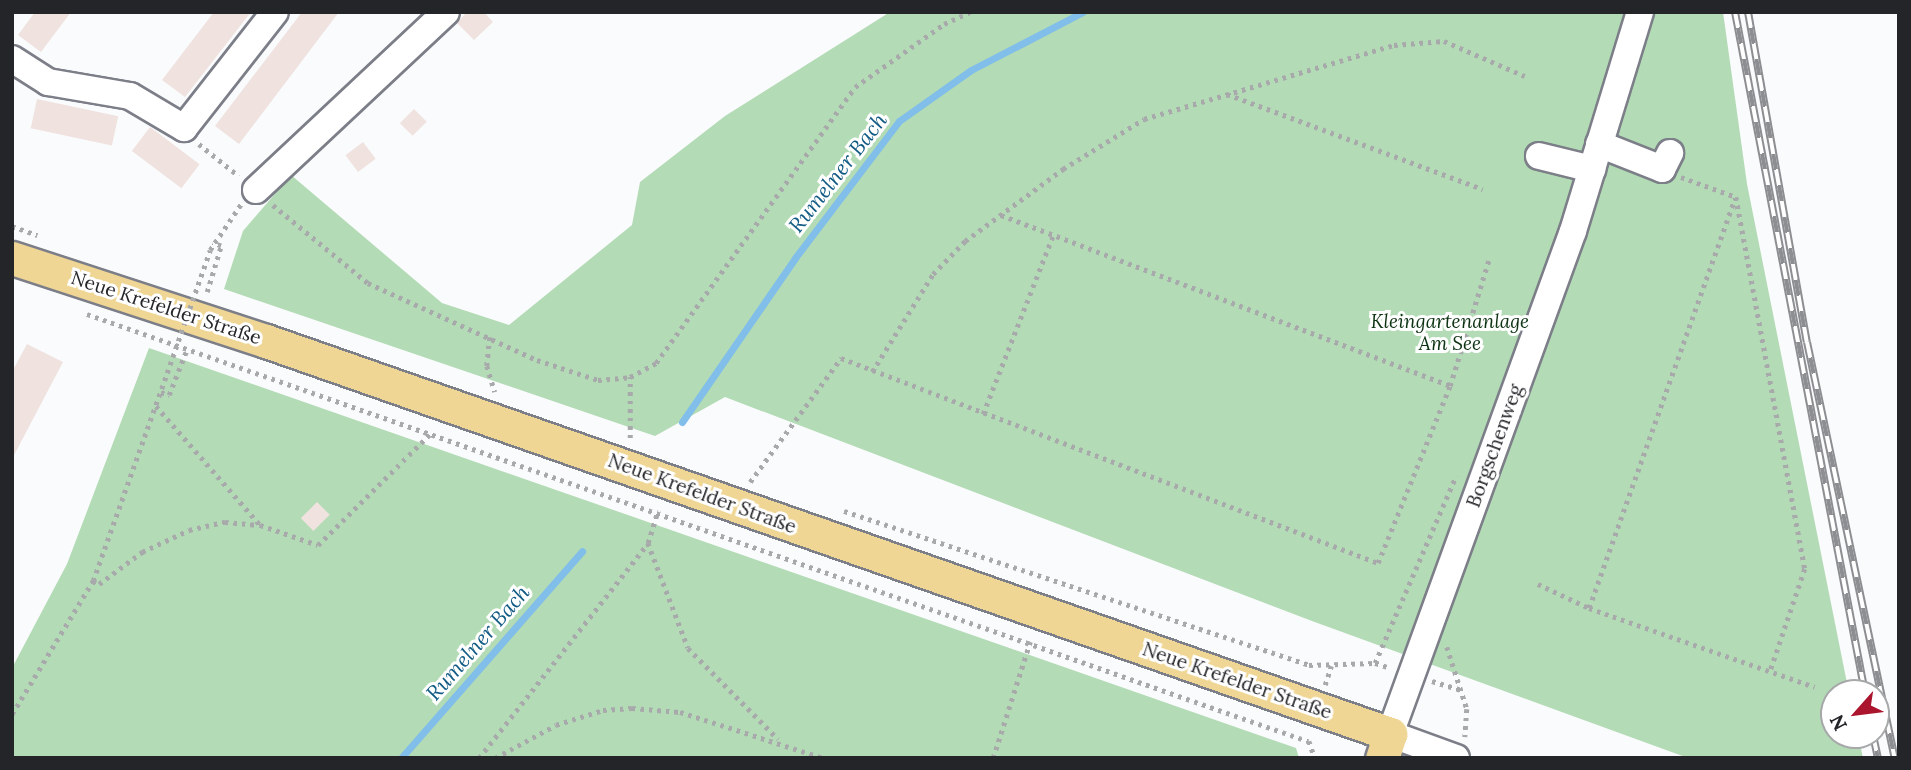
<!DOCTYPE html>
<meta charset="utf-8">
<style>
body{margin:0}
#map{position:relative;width:1911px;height:770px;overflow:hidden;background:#fafbfd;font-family:Lora,serif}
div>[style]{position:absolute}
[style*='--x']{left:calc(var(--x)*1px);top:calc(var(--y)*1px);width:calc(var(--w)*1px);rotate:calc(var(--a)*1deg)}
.green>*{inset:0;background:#b3dbb5}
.stream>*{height:7px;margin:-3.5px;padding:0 3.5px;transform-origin:3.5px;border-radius:3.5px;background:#81bee9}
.building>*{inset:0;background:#efe2df;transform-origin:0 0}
.path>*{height:4.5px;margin-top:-2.25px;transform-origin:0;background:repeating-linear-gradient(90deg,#a8a9ab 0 3.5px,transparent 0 8.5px)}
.roads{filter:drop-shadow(2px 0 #7c7e88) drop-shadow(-2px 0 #7c7e88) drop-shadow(0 2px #7c7e88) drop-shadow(0 -2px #7c7e88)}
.minor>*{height:26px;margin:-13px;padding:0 13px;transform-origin:13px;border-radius:13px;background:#fff}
.major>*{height:33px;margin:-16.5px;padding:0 16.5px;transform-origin:16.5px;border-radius:16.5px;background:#efd694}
.rail>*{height:8px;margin-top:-4px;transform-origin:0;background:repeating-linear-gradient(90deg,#fff 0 16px,#8d8e91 0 32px);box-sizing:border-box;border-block:2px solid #8d8e91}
.path-bridge>*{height:4.5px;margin-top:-2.25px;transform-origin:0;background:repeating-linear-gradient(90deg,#a8a9ab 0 3.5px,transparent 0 8.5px)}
span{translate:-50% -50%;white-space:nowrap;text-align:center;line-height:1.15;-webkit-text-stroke:6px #fff;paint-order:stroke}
.street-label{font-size:19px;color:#242529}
.park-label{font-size:19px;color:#0c3212;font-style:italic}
.water-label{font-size:21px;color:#125b84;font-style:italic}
.frame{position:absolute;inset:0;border:14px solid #242529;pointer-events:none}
.north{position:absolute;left:1820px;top:679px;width:70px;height:70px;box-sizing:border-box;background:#fff;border:2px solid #a7a8a9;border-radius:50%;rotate:242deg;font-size:19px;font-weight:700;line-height:28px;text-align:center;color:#242529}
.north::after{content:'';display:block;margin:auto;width:24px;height:32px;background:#ab162e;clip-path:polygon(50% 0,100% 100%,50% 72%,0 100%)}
</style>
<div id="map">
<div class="green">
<i style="clip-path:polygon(890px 12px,1723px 12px,1747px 184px,1849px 693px,1834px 693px,1834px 735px,1858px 735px,1863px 758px,1688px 758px,1312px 621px,725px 397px,655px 436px,224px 289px,243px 231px,291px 175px,442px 303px,509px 325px,632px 225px,640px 182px,725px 116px)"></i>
<i style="clip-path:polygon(149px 348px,1296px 748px,1299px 758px,12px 758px,12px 668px,67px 564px)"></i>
</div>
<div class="stream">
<i style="--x:682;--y:422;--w:199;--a:-55.4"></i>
<i style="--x:795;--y:258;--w:172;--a:-52.8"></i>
<i style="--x:899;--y:121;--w:88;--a:-35.3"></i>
<i style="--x:971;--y:70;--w:126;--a:-27.4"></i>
<i style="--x:401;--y:758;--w:275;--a:-48.8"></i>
</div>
<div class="building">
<i style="clip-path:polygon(35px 12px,71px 12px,41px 52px,18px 35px)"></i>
<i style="clip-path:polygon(214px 12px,251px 12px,185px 97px,162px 80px)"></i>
<i style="clip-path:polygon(302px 12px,339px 12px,239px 144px,215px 126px)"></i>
<i style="clip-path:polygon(467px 12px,484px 12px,493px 22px,474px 40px,457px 23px)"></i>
<i style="left:37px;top:99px;width:83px;height:30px;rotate:12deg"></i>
<i style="left:414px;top:109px;width:18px;height:20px;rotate:45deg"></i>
<i style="left:150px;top:127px;width:62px;height:30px;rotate:37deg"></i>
<i style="left:363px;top:142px;width:21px;height:22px;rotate:53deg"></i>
<i style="clip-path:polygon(27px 344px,63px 362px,12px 459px,12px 372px)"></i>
<i style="left:317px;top:502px;width:18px;height:23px;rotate:45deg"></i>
</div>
<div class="path">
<i style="--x:1227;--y:94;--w:273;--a:20.4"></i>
<i style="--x:199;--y:144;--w:51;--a:38.7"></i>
<i style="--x:1681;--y:177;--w:59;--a:20"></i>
<i style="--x:1736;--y:197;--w:378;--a:79.5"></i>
<i style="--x:1805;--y:569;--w:106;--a:108.8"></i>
<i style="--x:273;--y:205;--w:123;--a:39.4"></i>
<i style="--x:368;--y:283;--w:186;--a:24.5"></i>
<i style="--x:537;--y:360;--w:64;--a:18.2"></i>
<i style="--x:598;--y:380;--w:32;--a:-5"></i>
<i style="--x:630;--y:377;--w:30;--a:-28"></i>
<i style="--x:656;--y:363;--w:340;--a:-54.2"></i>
<i style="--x:855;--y:87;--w:109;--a:-35.3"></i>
<i style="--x:944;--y:24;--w:29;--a:-25"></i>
<i style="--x:1001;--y:215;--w:480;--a:20.8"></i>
<i style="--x:12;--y:226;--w:27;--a:20"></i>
<i style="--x:210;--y:250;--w:55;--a:-56"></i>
<i style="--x:207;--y:292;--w:48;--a:-73.1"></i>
<i style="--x:221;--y:246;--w:9;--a:-159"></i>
<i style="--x:87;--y:314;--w:1294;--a:19.28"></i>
<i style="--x:490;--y:337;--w:29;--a:96"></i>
<i style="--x:487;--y:366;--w:27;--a:73"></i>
<i style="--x:872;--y:372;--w:115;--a:-58.1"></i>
<i style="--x:933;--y:274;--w:46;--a:-45.9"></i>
<i style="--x:965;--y:241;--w:122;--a:-36.3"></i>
<i style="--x:1063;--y:169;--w:95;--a:-31.7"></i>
<i style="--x:1144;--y:119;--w:261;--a:-16.5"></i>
<i style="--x:1394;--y:45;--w:50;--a:-4.6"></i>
<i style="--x:1444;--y:41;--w:88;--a:23.4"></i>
<i style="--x:161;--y:392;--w:9;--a:21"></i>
<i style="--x:169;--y:395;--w:49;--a:-68.6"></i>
<i style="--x:156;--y:406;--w:158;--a:48.8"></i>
<i style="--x:983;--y:414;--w:192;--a:-68.6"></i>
<i style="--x:630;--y:438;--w:61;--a:-90"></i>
<i style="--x:750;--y:482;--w:154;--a:-53.7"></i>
<i style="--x:841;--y:358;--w:575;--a:20.89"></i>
<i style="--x:1378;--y:563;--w:191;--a:-67.9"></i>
<i style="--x:1450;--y:386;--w:133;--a:-72.9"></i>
<i style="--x:844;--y:511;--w:490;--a:18.3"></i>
<i style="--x:1309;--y:665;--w:66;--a:-1.7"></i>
<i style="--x:1375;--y:663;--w:16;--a:18"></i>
<i style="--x:648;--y:543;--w:112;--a:69.1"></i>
<i style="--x:688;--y:648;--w:128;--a:45.3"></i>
<i style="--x:93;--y:581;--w:7;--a:27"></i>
<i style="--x:99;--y:584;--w:54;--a:-36.7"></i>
<i style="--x:142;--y:552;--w:52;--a:-25.1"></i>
<i style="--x:189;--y:530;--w:37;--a:-13"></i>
<i style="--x:225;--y:522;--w:35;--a:5"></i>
<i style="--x:260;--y:525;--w:61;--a:19"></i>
<i style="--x:318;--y:545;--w:159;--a:-44.7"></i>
<i style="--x:1538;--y:584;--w:56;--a:25.2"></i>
<i style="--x:1589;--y:608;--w:239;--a:19.3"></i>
<i style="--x:1589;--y:608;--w:435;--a:-70.4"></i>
<i style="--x:1447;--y:647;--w:65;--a:72.1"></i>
<i style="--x:1467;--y:709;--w:28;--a:94"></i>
<i style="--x:1375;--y:663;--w:204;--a:-66.6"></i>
<i style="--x:1432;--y:681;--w:30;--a:17"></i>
<i style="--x:1325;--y:685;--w:20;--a:-72"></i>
<i style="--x:12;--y:714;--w:156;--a:-58.7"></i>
<i style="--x:93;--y:581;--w:221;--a:-70.4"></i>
<i style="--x:1309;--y:741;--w:18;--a:71"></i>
<i style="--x:479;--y:758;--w:273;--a:-51.8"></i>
<i style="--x:648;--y:543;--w:34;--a:-73"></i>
<i style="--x:495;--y:758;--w:69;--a:-28.4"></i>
<i style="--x:556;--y:725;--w:49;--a:-17.7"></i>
<i style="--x:603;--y:710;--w:29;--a:-4"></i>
<i style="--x:632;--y:708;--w:48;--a:4.8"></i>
<i style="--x:680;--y:712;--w:150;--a:17.8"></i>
<i style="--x:993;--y:758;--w:122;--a:-72.3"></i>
</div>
<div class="roads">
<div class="minor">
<i style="--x:12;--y:59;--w:43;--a:32.6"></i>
<i style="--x:48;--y:82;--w:83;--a:9.7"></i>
<i style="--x:130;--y:96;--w:63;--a:30.7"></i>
<i style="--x:184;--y:128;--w:147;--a:-51.9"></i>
<i style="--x:1599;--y:144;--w:68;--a:21.6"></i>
<i style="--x:1662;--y:169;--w:18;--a:-63"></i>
<i style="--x:1539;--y:156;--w:55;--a:13.8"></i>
<i style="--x:256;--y:190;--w:260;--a:-43.1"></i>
<i style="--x:1456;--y:758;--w:70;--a:-160"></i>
<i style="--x:1390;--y:734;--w:535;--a:-70.01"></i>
<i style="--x:1573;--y:231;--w:229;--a:-73"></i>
</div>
<div class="major">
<i style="--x:12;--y:258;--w:267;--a:18.1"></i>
<i style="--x:266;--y:341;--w:1191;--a:19.27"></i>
<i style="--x:1390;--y:734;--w:25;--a:108"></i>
</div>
</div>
<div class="rail">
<i style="--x:1735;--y:12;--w:693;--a:79.19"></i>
<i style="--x:1748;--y:12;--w:335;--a:79.9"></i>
<i style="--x:1807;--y:342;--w:425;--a:78.1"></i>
<i style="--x:1873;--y:735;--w:24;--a:78"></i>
</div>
<div class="path-bridge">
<i style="--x:167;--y:373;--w:130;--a:-70.7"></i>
</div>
<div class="street-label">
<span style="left:166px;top:308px;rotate:18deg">Neue Krefelder Straße</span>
<span style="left:1495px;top:446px;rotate:-70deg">Borgschenweg</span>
<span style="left:702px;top:494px;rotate:20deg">Neue Krefelder Straße</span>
<span style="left:1237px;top:681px;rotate:19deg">Neue Krefelder Straße</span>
</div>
<div class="park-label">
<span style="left:1450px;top:333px">Kleingartenanlage<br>Am See</span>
</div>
<div class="water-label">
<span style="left:838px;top:173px;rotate:-52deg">Rumelner Bach</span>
<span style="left:478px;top:643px;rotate:-49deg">Rumelner Bach</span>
</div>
<div class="frame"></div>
<div class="north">N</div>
</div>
